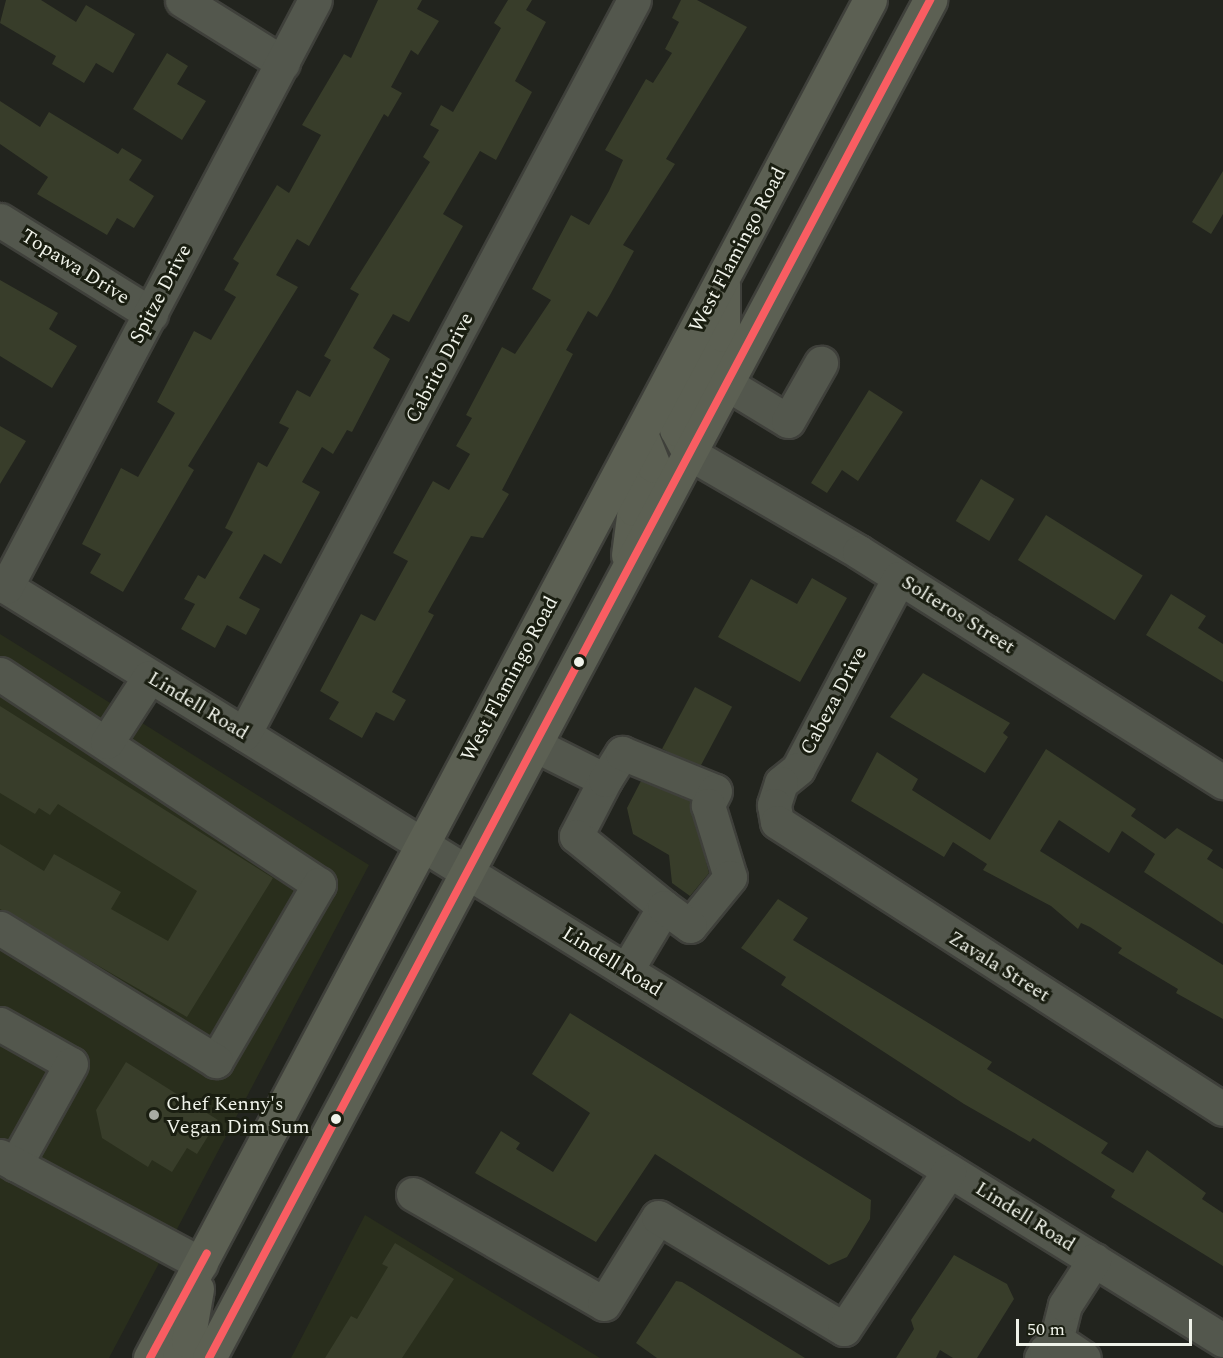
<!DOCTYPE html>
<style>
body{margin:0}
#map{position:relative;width:1223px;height:1358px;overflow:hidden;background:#22241e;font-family:Spectral,serif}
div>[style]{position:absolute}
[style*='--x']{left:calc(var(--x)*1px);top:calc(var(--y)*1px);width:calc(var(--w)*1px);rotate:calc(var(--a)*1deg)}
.built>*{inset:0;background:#292e1c}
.building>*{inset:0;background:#383d2a;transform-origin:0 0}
.roads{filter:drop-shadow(2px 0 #3f403b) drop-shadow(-2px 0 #3f403b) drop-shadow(0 2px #3f403b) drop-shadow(0 -2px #3f403b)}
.minor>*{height:33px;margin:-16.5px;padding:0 16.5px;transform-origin:16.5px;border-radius:16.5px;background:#53574d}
.major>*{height:33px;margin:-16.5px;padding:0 16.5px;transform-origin:16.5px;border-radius:16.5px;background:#5c6053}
.bus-1>*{height:8px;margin:-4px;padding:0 4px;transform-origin:4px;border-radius:4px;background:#f95d62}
.dots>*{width:16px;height:16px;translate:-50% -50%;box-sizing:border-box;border:3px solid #1a1e11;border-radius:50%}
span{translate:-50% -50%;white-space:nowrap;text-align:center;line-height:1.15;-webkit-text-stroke:6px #1a1e11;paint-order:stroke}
.street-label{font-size:20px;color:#f0f3ea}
.poi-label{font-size:20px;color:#f0f3ea}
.left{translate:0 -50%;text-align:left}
.scale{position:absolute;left:1016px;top:1319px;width:176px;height:27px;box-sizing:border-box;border:3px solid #f0f3ea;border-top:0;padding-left:8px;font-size:18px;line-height:21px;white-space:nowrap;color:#f0f3ea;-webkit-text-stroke:4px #1a1e11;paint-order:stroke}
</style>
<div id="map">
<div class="built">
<i style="clip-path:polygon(0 634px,369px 865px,109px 1358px,0 1358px)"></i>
<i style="clip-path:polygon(365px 1215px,600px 1358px,291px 1358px)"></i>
</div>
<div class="building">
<i style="clip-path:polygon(6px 0,41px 0,76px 22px,86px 5px,135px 34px,113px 73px,96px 63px,84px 83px,52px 64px,56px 56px,0 23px)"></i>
<i style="clip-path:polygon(378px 0,422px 0,417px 9px,439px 21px,418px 55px,411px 50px,391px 87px,402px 93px,388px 117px,384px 114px,309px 246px,297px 239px,276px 275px,298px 287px,188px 466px,194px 470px,123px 592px,90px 573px,101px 554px,82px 544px,121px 468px,138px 477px,175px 413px,157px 402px,194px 331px,211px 340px,236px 297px,224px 290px,239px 263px,233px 259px,277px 185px,289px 193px,321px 135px,302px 125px,344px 54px,351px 58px)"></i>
<i style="clip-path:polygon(508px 0,532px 0,526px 10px,546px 22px,515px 81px,532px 92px,496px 160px,480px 151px,443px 214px,463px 226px,409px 322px,393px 314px,373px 348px,390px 359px,352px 432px,347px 430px,333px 454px,322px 447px,302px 482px,320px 492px,281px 564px,264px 554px,239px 598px,260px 609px,246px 635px,227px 625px,215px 648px,181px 629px,195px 604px,184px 599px,198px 575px,205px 579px,233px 532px,225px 528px,258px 462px,267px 467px,289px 428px,279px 423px,297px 390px,310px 397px,331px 360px,324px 356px,359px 294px,350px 289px,430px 162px,423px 157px,439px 130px,430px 125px,441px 105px,453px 112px,501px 28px,494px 23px)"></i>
<i style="clip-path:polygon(681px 0,697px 0,747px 27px,666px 159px,675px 164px,623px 245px,634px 251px,610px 295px,597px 317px,588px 311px,566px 350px,573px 354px,502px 490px,509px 494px,483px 538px,471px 536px,428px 612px,434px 615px,392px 692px,406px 700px,394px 721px,376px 712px,362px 738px,329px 719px,339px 702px,320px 691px,361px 614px,375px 621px,408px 561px,393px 553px,433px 481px,449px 490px,470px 454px,456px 446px,472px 418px,466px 415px,502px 347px,515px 354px,551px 300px,532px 289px,571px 215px,589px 225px,609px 191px,623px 160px,605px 150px,646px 79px,653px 83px,672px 53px,665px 49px,679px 22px,672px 18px)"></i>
<i style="clip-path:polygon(167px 53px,188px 66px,177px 84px,206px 101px,182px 140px,133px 109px)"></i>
<i style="clip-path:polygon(0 101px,40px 127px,49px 112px,118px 154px,122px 148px,142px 160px,129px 180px,154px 196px,134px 228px,117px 218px,107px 235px,37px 194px,48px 177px,0 144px)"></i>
<i style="clip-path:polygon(1223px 171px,1223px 214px,1211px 234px,1192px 222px)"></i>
<i style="clip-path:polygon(0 280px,58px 313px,49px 329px,77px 346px,52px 388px,0 356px)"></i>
<i style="clip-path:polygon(869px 390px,903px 412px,858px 481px,842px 470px,827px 493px,811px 483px)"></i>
<i style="clip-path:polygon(0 426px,26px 441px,0 484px)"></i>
<i style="left:981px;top:479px;width:39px;height:49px;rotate:31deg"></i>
<i style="left:1046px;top:515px;width:114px;height:53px;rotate:32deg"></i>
<i style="clip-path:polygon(812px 578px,847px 598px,800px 682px,718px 637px,751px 579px,797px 604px)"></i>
<i style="clip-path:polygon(1171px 594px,1206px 616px,1198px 628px,1223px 644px,1223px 682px,1146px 635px)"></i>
<i style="clip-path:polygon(923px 673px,1010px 723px,1003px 733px,1008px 737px,985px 773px,890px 717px)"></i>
<i style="left:695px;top:687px;width:42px;height:70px;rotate:28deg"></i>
<i style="clip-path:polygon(0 706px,273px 878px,187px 1017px,0 909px,0 844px,44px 871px,54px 854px,121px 892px,111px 909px,168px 941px,197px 891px,58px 804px,50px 815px,39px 808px,35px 814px,0 793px)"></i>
<i style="clip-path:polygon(1046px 749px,1136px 809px,1131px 816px,1165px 839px,1177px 828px,1213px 850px,1207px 859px,1223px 869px,1223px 924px,1144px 872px,1155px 854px,1122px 831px,1109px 853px,1059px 820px,1040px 851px,1223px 965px,1223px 1019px,1176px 993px,1178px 989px,1118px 953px,1122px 948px,1090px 927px,1081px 923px,1078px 929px,1051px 906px,983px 870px,987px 864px,953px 842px,944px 857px,851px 801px,877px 752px,918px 779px,912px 790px,990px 840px)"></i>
<i style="clip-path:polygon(641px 781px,691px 801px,709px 873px,690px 896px,672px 883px,669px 855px,633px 834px,627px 808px)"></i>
<i style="clip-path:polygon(778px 899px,808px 918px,793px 940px,992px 1062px,987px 1069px,1108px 1143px,1101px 1153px,1133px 1173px,1147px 1150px,1206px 1193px,1202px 1199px,1223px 1213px,1223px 1266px,1111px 1197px,1115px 1190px,1033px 1138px,1030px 1142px,964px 1104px,781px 985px,786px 977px,741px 948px)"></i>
<i style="clip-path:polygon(570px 1013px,871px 1200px,870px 1219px,847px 1257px,829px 1265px,655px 1154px,596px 1242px,475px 1173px,501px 1131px,520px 1143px,516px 1149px,553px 1172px,590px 1113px,532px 1074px)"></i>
<i style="clip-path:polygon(126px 1062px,218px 1120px,197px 1154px,187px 1148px,172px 1172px,152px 1160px,148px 1167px,102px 1138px,96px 1110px)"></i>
<i style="clip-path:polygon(395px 1243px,454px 1279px,402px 1358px,325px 1358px,351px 1316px,357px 1319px,388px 1267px,382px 1264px)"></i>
<i style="clip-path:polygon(954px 1255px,1007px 1284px,1014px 1299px,977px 1358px,953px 1358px,940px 1350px,936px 1358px,896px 1358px,914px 1329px,911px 1320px)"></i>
<i style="clip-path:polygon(676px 1281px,682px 1282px,805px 1358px,657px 1358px,636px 1343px)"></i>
</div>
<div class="roads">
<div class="minor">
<i style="--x:182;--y:0;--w:119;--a:32"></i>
<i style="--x:0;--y:220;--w:178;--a:31.9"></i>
<i style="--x:727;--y:384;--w:71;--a:31.2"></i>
<i style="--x:788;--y:421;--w:67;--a:-60.4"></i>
<i style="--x:689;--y:453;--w:197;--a:30.2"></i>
<i style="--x:859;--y:552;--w:431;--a:32.3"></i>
<i style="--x:899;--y:578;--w:216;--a:117.9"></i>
<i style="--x:798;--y:769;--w:22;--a:141"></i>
<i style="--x:781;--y:783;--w:23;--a:108"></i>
<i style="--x:774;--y:805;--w:17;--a:80"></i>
<i style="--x:777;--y:822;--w:530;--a:32.76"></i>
<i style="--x:0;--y:583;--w:1438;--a:31.76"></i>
<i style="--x:6;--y:587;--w:663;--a:-62.24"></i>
<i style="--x:0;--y:674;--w:382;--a:33.4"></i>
<i style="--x:319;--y:884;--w:205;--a:120.2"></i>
<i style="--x:216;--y:1061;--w:254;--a:-148.4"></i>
<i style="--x:244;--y:734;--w:831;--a:-62.02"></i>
<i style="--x:107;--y:742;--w:77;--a:-57.1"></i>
<i style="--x:535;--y:745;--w:78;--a:26.6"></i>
<i style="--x:605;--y:780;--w:63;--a:117.4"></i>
<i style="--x:576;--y:836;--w:113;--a:38.9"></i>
<i style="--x:664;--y:907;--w:74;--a:120.7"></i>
<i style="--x:605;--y:780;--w:32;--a:-58"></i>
<i style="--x:622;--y:753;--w:100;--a:22.2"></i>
<i style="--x:715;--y:791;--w:16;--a:117"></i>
<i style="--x:708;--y:805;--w:75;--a:73"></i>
<i style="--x:730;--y:877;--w:63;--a:129.2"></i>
<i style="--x:690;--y:926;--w:32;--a:-144"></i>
<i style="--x:0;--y:1024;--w:81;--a:29.4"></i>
<i style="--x:71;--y:1064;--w:115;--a:119"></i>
<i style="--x:0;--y:1156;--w:228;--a:28.2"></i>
<i style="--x:413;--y:1194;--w:220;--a:29.9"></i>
<i style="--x:604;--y:1304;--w:102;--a:-58.2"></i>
<i style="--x:658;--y:1217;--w:217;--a:31.1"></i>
<i style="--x:844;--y:1329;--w:190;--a:-56.4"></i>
<i style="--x:1055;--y:1345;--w:41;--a:-76"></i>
<i style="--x:1065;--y:1305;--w:54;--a:-57.2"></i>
<i style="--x:1041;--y:1358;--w:9;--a:-58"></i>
<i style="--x:1046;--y:1350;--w:18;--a:-19"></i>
<i style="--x:1063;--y:1344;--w:25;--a:34"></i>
</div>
<div class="major">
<i style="--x:689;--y:453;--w:27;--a:-118"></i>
<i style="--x:676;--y:429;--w:105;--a:-63.4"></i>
<i style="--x:723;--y:335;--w:52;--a:-90"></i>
<i style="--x:628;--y:555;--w:46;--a:-82.6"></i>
<i style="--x:634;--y:509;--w:47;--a:-65.1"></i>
<i style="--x:654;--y:466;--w:35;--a:-112"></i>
<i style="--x:150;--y:1358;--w:1537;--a:-62.07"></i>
<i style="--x:179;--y:1358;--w:19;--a:-62"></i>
<i style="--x:188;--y:1341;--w:53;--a:-80.2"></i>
<i style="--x:209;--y:1358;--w:1538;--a:-62.03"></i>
</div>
</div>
<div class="bus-1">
<i style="--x:150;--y:1358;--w:119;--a:-61.5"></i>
<i style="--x:209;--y:1358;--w:1538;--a:-62.03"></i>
</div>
<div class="dots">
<i style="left:579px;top:662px;background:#f0f3ea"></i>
<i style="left:154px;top:1115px;background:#a8aba3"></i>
<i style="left:336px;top:1119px;background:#f0f3ea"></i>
</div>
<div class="street-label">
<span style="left:738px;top:250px;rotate:-62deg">West Flamingo Road</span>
<span style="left:75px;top:267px;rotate:32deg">Topawa Drive</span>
<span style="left:161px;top:294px;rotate:-62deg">Spitze Drive</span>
<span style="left:440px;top:368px;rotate:-62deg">Cabrito Drive</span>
<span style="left:958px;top:615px;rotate:32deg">Solteros Street</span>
<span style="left:510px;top:679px;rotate:-62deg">West Flamingo Road</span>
<span style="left:834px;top:701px;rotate:-62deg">Cabeza Drive</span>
<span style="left:198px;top:706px;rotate:31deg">Lindell Road</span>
<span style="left:612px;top:962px;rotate:32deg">Lindell Road</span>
<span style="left:999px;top:967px;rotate:32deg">Zavala Street</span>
<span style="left:1025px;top:1217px;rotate:32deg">Lindell Road</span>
</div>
<div class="poi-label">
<span class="left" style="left:166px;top:1116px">Chef Kenny's<br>Vegan Dim Sum</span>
</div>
<div class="scale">50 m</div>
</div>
